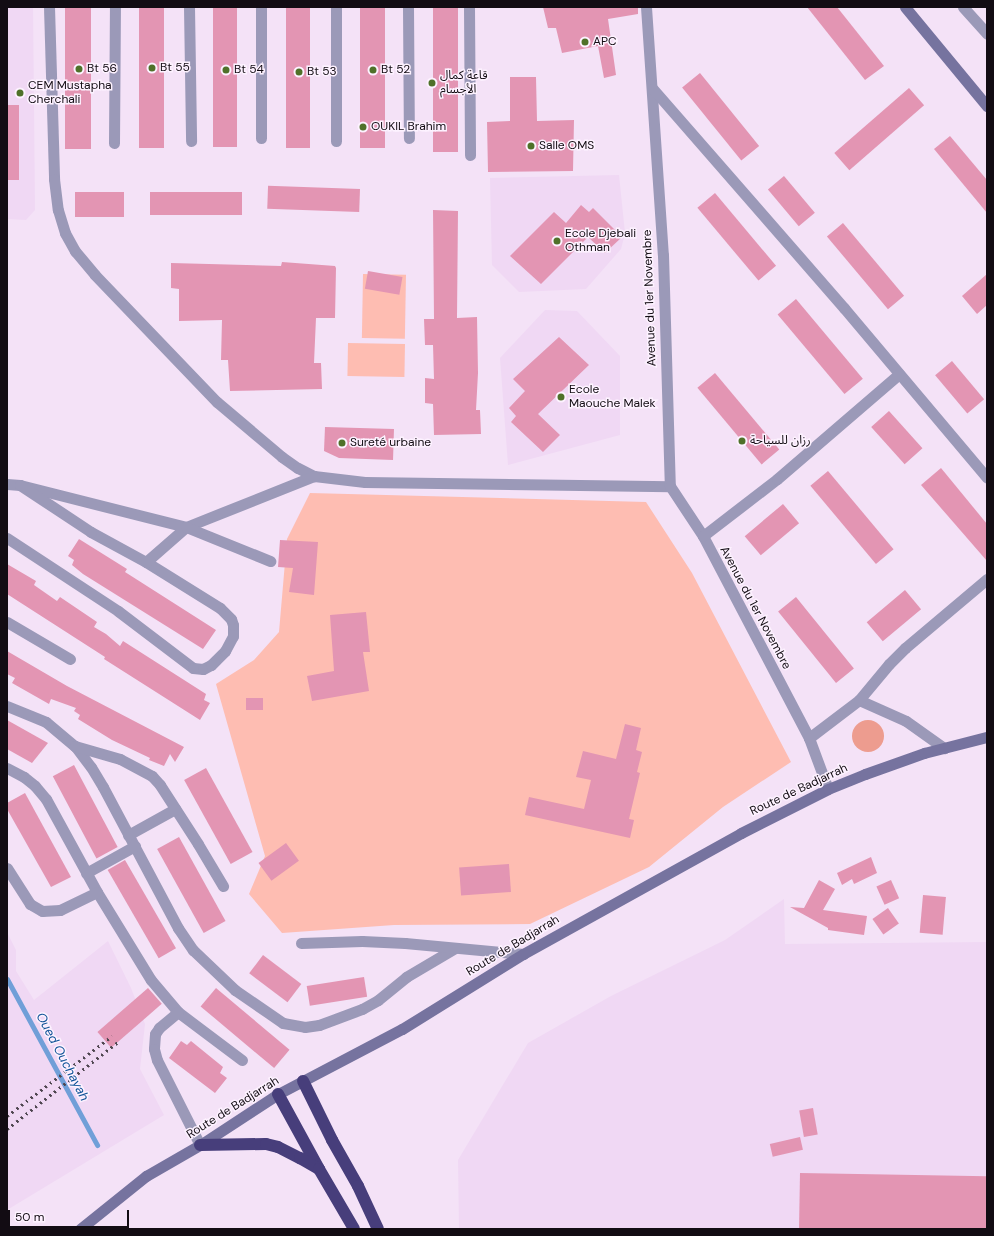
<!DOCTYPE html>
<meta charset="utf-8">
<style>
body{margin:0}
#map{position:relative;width:994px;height:1236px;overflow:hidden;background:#f4e2f7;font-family:"DM Sans","Noto Sans Arabic",sans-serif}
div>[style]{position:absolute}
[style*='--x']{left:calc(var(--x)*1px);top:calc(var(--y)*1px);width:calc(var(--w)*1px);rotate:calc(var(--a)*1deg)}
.built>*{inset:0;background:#f0d8f4}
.green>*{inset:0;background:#febdb2;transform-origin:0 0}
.forest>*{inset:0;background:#ed9c8f}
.round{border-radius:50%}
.stream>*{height:5px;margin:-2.5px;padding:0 2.5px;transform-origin:2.5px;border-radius:2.5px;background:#709fd8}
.building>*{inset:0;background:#e395b3;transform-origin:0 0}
.minor>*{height:11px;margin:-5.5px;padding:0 5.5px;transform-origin:5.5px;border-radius:5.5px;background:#9b99b8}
.secondary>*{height:11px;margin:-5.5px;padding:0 5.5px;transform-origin:5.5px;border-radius:5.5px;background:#76739f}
.motorway>*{height:12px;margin:-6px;padding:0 6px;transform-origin:6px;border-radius:6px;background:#473e7b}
.rail>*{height:3px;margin-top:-1.5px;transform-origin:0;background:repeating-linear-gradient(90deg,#4f4650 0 2px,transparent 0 6px)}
.dots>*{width:11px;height:11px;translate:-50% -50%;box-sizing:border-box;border:2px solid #fdf2ff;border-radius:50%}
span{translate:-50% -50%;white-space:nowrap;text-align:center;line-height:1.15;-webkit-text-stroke:3px #fdf2ff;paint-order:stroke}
.poi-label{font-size:12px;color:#120c13}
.left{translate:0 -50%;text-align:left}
.street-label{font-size:12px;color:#120c13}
.water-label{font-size:13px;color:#115398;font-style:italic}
.frame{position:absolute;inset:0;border:8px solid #120c13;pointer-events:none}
.scale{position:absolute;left:8px;top:1210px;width:121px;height:18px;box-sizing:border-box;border:2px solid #120c13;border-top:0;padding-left:5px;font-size:12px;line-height:14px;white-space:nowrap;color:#120c13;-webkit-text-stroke:3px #fdf2ff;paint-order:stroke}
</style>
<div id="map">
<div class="built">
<i style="clip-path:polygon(7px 7px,33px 7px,35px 210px,26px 220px,7px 219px)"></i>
<i style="clip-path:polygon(619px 175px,625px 233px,621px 249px,586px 289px,519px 292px,492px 265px,490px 178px)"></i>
<i style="clip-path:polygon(545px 310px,577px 311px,620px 356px,620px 435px,508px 465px,500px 358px)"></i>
<i style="clip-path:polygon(784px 899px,785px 944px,987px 942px,987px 1229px,459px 1229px,458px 1160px,528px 1043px,611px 996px,725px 940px)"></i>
<i style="clip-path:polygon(7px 932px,16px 950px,16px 971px,34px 1000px,108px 941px,131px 988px,145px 1024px,140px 1069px,164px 1115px,7px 1210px)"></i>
</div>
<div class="green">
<i style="left:363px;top:274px;width:43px;height:64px;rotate:1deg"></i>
<i style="left:348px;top:343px;width:57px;height:33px;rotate:1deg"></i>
<i style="clip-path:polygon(310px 493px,646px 502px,692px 573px,791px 762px,723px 807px,649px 867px,530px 924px,394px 925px,282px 933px,249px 894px,265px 856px,216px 684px,254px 660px,279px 632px,287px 539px)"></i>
</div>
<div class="forest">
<i class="round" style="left:852px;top:720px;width:32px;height:32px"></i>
</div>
<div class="stream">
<i style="--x:7;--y:979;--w:189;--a:61.5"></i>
</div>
<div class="building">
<i style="left:65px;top:7px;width:26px;height:142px"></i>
<i style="left:139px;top:7px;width:25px;height:141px"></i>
<i style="left:213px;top:7px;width:24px;height:140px"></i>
<i style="left:286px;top:7px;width:24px;height:141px"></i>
<i style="left:360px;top:7px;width:25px;height:141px"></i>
<i style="left:433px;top:7px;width:25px;height:145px"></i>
<i style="clip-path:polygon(543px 7px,638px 7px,638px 14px,608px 19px,616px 75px,604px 78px,598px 46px,562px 53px,556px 28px,548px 28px)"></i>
<i style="clip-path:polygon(807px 7px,837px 7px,884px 66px,865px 80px)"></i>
<i style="left:700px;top:73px;width:94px;height:23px;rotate:51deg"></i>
<i style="clip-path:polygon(510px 77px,536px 77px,537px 121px,574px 120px,573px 171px,488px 172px,487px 122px,510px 121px)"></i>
<i style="left:909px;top:88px;width:23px;height:99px;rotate:49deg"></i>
<i style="left:7px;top:105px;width:12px;height:75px"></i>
<i style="clip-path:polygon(950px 136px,987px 180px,987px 213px,934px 149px)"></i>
<i style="left:784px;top:176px;width:48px;height:21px;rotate:50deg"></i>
<i style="left:360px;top:189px;width:23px;height:92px;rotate:92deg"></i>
<i style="left:124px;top:192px;width:25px;height:49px;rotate:90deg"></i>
<i style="left:150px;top:192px;width:92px;height:23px"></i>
<i style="left:715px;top:193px;width:95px;height:23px;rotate:50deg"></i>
<i style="clip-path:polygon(581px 205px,589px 212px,593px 208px,622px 237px,605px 253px,588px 237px,541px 284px,510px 256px,554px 212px,566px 223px)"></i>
<i style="clip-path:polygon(433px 210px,458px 211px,457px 318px,477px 317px,478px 373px,476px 410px,480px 410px,481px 434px,434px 435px,433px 404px,425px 403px,425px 378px,434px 379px,433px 345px,425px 345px,424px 319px,434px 319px)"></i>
<i style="left:843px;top:223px;width:95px;height:21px;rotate:50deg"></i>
<i style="clip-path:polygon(282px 262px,335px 266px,336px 268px,335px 318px,316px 318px,314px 363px,321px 363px,322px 389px,230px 391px,228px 360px,221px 360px,222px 320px,179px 321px,179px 289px,171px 288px,171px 263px,281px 266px)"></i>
<i style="left:368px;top:271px;width:35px;height:18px;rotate:10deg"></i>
<i style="clip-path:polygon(987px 274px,987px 305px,977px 314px,962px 296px)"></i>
<i style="left:796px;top:299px;width:104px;height:24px;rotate:50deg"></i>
<i style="clip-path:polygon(559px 337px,589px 365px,538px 414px,560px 435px,543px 452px,511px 422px,516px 416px,509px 408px,525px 391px,513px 379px)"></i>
<i style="left:952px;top:361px;width:50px;height:22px;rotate:50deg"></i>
<i style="left:715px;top:373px;width:100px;height:23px;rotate:50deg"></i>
<i style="left:889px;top:411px;width:50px;height:24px;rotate:48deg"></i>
<i style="clip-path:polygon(325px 427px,394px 429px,393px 460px,339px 458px,324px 451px)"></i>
<i style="clip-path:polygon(941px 468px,987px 524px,987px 561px,921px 485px)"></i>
<i style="left:828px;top:471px;width:102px;height:23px;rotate:50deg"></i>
<i style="left:783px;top:504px;width:25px;height:50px;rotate:50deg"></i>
<i style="clip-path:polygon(79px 539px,127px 569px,125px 572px,216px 630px,203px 649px,83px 574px,72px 565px,74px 560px,68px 556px)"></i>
<i style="clip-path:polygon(280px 540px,318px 542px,314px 595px,289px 592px,293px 568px,278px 567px)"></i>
<i style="clip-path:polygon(7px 564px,36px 581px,34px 585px,57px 601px,60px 597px,97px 622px,94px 627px,106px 634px,120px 646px,123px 641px,206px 694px,204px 700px,210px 703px,200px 720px,104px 659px,105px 657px,7px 594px)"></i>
<i style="left:905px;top:590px;width:25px;height:50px;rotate:50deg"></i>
<i style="left:796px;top:597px;width:92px;height:23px;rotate:51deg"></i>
<i style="clip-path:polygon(366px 612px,370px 652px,363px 652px,369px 691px,312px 701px,307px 676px,334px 671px,330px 615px)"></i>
<i style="clip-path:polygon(7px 651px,67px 686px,184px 747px,175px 762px,170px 754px,164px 766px,149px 760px,150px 758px,112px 740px,78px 719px,80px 715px,74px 711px,76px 708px,51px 699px,49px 704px,12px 683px,15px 678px,7px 674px)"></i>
<i style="left:263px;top:698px;width:12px;height:17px;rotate:90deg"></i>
<i style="clip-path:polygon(7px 720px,48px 743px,32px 763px,7px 749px)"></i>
<i style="clip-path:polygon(625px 724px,641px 728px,636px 750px,642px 752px,637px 772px,640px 773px,629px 819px,634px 820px,630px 838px,525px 815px,529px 797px,584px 809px,591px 780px,576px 777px,583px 751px,616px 759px)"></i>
<i style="left:74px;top:765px;width:93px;height:24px;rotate:62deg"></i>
<i style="left:206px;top:768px;width:96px;height:25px;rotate:61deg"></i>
<i style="clip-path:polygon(25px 793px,71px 877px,51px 887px,7px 809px,7px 803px)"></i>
<i style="left:179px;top:837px;width:96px;height:25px;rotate:61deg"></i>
<i style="left:286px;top:843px;width:22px;height:34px;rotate:54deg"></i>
<i style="clip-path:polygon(871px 857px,877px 873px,854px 884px,852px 879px,842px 885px,837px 873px)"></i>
<i style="left:125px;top:860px;width:102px;height:20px;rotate:60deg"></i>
<i style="left:509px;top:864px;width:28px;height:50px;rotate:86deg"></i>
<i style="clip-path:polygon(819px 880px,835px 889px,823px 910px,867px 916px,864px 935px,828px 930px,828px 928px,790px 907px,804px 908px)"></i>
<i style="left:891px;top:880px;width:20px;height:16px;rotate:66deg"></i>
<i style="left:923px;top:895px;width:23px;height:38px;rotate:5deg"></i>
<i style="left:888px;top:908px;width:19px;height:19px;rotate:55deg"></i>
<i style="left:263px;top:955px;width:48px;height:23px;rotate:37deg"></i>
<i style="left:364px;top:977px;width:20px;height:58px;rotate:81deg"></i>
<i style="left:148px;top:988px;width:21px;height:67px;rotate:49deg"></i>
<i style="left:216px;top:988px;width:96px;height:24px;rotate:40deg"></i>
<i style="clip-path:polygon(181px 1041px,187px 1045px,191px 1041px,223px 1067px,220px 1073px,227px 1078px,215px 1093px,169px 1058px)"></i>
<i style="left:813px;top:1108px;width:27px;height:14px;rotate:80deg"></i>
<i style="left:800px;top:1137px;width:13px;height:31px;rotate:77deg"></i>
<i style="left:800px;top:1173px;width:187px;height:56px;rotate:1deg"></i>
</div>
<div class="minor">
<i style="--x:49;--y:7;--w:172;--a:88.3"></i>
<i style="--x:54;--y:179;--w:31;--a:83"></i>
<i style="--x:58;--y:210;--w:24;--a:73"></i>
<i style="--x:65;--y:233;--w:21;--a:61"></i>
<i style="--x:75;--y:251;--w:31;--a:50"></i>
<i style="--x:95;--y:275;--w:176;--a:46.2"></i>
<i style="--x:217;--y:402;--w:85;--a:40.2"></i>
<i style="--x:282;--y:457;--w:19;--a:35"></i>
<i style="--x:298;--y:468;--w:18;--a:27"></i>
<i style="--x:314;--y:476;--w:51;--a:6.7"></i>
<i style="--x:365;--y:482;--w:305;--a:0.8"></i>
<i style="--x:189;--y:7;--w:134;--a:89.1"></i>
<i style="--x:261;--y:7;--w:131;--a:90"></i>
<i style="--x:336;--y:7;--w:134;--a:90"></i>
<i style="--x:408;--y:7;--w:131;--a:89.6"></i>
<i style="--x:469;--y:7;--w:148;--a:89.6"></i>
<i style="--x:646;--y:7;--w:249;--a:86.1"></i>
<i style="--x:663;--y:255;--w:231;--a:88.3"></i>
<i style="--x:670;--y:486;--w:60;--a:56.6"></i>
<i style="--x:703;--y:536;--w:228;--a:62.3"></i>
<i style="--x:809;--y:738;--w:54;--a:69.6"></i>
<i style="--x:963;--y:7;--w:36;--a:48"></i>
<i style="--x:653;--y:89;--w:291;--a:48.9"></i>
<i style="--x:844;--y:308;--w:222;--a:49.9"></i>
<i style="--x:114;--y:143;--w:136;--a:-89.6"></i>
<i style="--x:7;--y:484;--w:13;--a:4"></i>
<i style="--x:20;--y:485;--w:171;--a:14.2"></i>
<i style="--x:186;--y:527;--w:138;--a:-21.7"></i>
<i style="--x:703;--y:536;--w:93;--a:-37.6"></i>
<i style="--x:777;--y:479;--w:161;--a:-40.7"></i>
<i style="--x:7;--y:538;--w:133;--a:33.3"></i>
<i style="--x:118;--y:611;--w:94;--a:37.2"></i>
<i style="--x:193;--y:668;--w:10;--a:6"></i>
<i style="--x:203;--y:669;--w:9;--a:-27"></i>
<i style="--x:211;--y:665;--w:20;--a:-45"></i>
<i style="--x:225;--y:651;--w:17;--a:-62"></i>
<i style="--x:233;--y:636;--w:11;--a:-90"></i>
<i style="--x:233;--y:625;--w:6;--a:-108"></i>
<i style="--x:231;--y:619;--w:16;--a:-135"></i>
<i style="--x:220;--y:608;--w:87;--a:-148.1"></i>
<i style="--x:146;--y:562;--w:63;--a:-151.4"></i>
<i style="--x:91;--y:532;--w:85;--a:-146.5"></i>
<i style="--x:146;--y:562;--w:53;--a:-41.2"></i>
<i style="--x:186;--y:527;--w:91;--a:22"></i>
<i style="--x:7;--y:622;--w:73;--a:30.4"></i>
<i style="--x:859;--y:700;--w:51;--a:24.1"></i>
<i style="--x:906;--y:721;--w:47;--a:35.4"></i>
<i style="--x:7;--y:706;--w:42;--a:22.3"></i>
<i style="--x:46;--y:722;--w:38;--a:40"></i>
<i style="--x:75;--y:746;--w:26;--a:53"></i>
<i style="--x:91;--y:767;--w:23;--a:59"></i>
<i style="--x:103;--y:787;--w:160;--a:62"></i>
<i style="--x:178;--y:928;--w:27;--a:56"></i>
<i style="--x:193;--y:950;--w:58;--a:43.6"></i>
<i style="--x:235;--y:990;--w:58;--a:34.5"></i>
<i style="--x:283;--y:1023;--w:22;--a:10"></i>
<i style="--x:305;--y:1027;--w:14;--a:-8"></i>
<i style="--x:319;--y:1025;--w:46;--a:-20.4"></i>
<i style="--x:362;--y:1009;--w:18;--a:-29"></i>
<i style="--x:378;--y:1000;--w:36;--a:-39"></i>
<i style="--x:406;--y:977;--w:57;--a:-30.6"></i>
<i style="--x:809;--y:738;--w:63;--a:-37.2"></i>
<i style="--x:859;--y:700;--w:47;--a:-50.2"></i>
<i style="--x:889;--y:664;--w:23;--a:-45"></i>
<i style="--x:905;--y:648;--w:107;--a:-40.1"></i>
<i style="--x:75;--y:746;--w:47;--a:16.1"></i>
<i style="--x:120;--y:759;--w:36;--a:28"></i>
<i style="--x:152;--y:776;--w:12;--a:48"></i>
<i style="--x:160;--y:785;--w:70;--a:57.2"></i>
<i style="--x:198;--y:844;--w:49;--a:59.2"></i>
<i style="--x:7;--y:768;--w:19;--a:28"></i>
<i style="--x:24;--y:777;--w:14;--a:39"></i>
<i style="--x:35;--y:786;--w:17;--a:50"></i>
<i style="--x:46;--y:799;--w:106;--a:61.3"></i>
<i style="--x:97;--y:892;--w:103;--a:58.5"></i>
<i style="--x:151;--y:980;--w:42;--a:49.8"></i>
<i style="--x:178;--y:1012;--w:80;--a:36.9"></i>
<i style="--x:128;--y:835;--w:54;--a:-29"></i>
<i style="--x:7;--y:868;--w:43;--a:57.4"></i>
<i style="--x:30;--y:904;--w:14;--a:30"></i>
<i style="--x:42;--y:911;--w:18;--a:-3"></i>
<i style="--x:60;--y:910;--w:41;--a:-25.9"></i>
<i style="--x:86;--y:873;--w:56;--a:-28.9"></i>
<i style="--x:301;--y:943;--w:61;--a:-1.9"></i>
<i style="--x:362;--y:941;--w:43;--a:2.7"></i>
<i style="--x:405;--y:943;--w:119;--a:5.3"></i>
<i style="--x:178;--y:1012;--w:25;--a:140"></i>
<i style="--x:159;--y:1028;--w:7;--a:124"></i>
<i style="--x:155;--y:1034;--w:15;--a:94"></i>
<i style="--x:154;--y:1049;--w:11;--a:75"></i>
<i style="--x:157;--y:1060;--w:95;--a:63.2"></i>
</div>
<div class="secondary">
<i style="--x:905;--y:7;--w:129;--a:50.4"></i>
<i style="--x:80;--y:1229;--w:85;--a:-38.8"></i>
<i style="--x:146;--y:1176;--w:62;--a:-29.9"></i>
<i style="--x:200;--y:1145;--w:93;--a:-33.2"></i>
<i style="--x:278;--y:1094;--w:140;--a:-27.7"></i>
<i style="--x:402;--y:1029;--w:142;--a:-31.8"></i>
<i style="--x:523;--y:954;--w:249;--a:-29"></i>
<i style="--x:741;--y:833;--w:97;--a:-26.8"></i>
<i style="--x:828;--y:789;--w:40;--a:-22"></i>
<i style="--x:865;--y:774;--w:63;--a:-19.6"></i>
<i style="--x:924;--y:753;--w:65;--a:-14.3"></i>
</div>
<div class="motorway">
<i style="--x:303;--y:1081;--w:66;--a:63.8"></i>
<i style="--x:332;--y:1140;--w:53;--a:60.5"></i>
<i style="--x:358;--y:1186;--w:47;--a:65.1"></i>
<i style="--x:278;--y:1094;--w:85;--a:61.3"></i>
<i style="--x:200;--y:1145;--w:66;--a:-0.9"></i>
<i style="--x:266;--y:1144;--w:12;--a:14"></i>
<i style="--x:278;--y:1147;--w:25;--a:27"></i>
<i style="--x:300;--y:1158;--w:22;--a:30"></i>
<i style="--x:319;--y:1169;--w:69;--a:59.7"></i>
</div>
<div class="rail">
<i style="--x:7;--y:1116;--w:132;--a:-37.3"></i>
<i style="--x:7;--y:1129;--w:141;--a:-38.1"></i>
</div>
<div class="dots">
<i style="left:585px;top:42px;background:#4f7129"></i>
<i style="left:152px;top:68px;background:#4f7129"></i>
<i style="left:79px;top:69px;background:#4f7129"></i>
<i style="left:226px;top:70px;background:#4f7129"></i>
<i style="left:373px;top:70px;background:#4f7129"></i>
<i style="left:299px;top:72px;background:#4f7129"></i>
<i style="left:432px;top:83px;background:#4f7129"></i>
<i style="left:20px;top:93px;background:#4f7129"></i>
<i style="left:363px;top:127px;background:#4f7129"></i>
<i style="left:531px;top:146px;background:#4f7129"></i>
<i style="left:557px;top:241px;background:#4f7129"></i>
<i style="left:561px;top:397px;background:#4f7129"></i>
<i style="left:742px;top:441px;background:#4f7129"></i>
<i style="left:342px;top:443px;background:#4f7129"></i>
</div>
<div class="poi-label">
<span class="left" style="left:593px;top:42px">APC</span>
<span class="left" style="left:160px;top:68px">Bt 55</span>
<span class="left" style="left:87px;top:69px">Bt 56</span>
<span class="left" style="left:234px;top:70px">Bt 54</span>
<span class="left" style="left:381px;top:70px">Bt 52</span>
<span class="left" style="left:307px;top:72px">Bt 53</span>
<span class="left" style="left:440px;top:83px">قاعة كمال<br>الأجسام</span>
<span class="left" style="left:28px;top:93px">CEM Mustapha<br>Cherchali</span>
<span class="left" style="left:371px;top:127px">OUKIL Brahim</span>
<span class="left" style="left:539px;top:146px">Salle OMS</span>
<span class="left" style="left:565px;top:241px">Ecole Djebali<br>Othman</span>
<span class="left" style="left:569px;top:397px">Ecole<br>Maouche Malek</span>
<span class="left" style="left:750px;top:441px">رزان للسياحة</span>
<span class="left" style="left:350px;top:443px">Sureté urbaine</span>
</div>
<div class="street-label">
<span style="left:650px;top:298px;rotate:-92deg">Avenue du 1er Novembre</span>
<span style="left:755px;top:608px;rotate:62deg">Avenue du 1er Novembre</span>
<span style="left:799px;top:790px;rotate:-25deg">Route de Badjarrah</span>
<span style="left:513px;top:946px;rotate:-31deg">Route de Badjarrah</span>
<span style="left:233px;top:1108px;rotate:-32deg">Route de Badjarrah</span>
</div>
<div class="water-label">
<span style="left:62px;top:1057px;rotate:62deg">Oued Ouchayah</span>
</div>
<div class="frame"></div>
<div class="scale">50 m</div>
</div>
